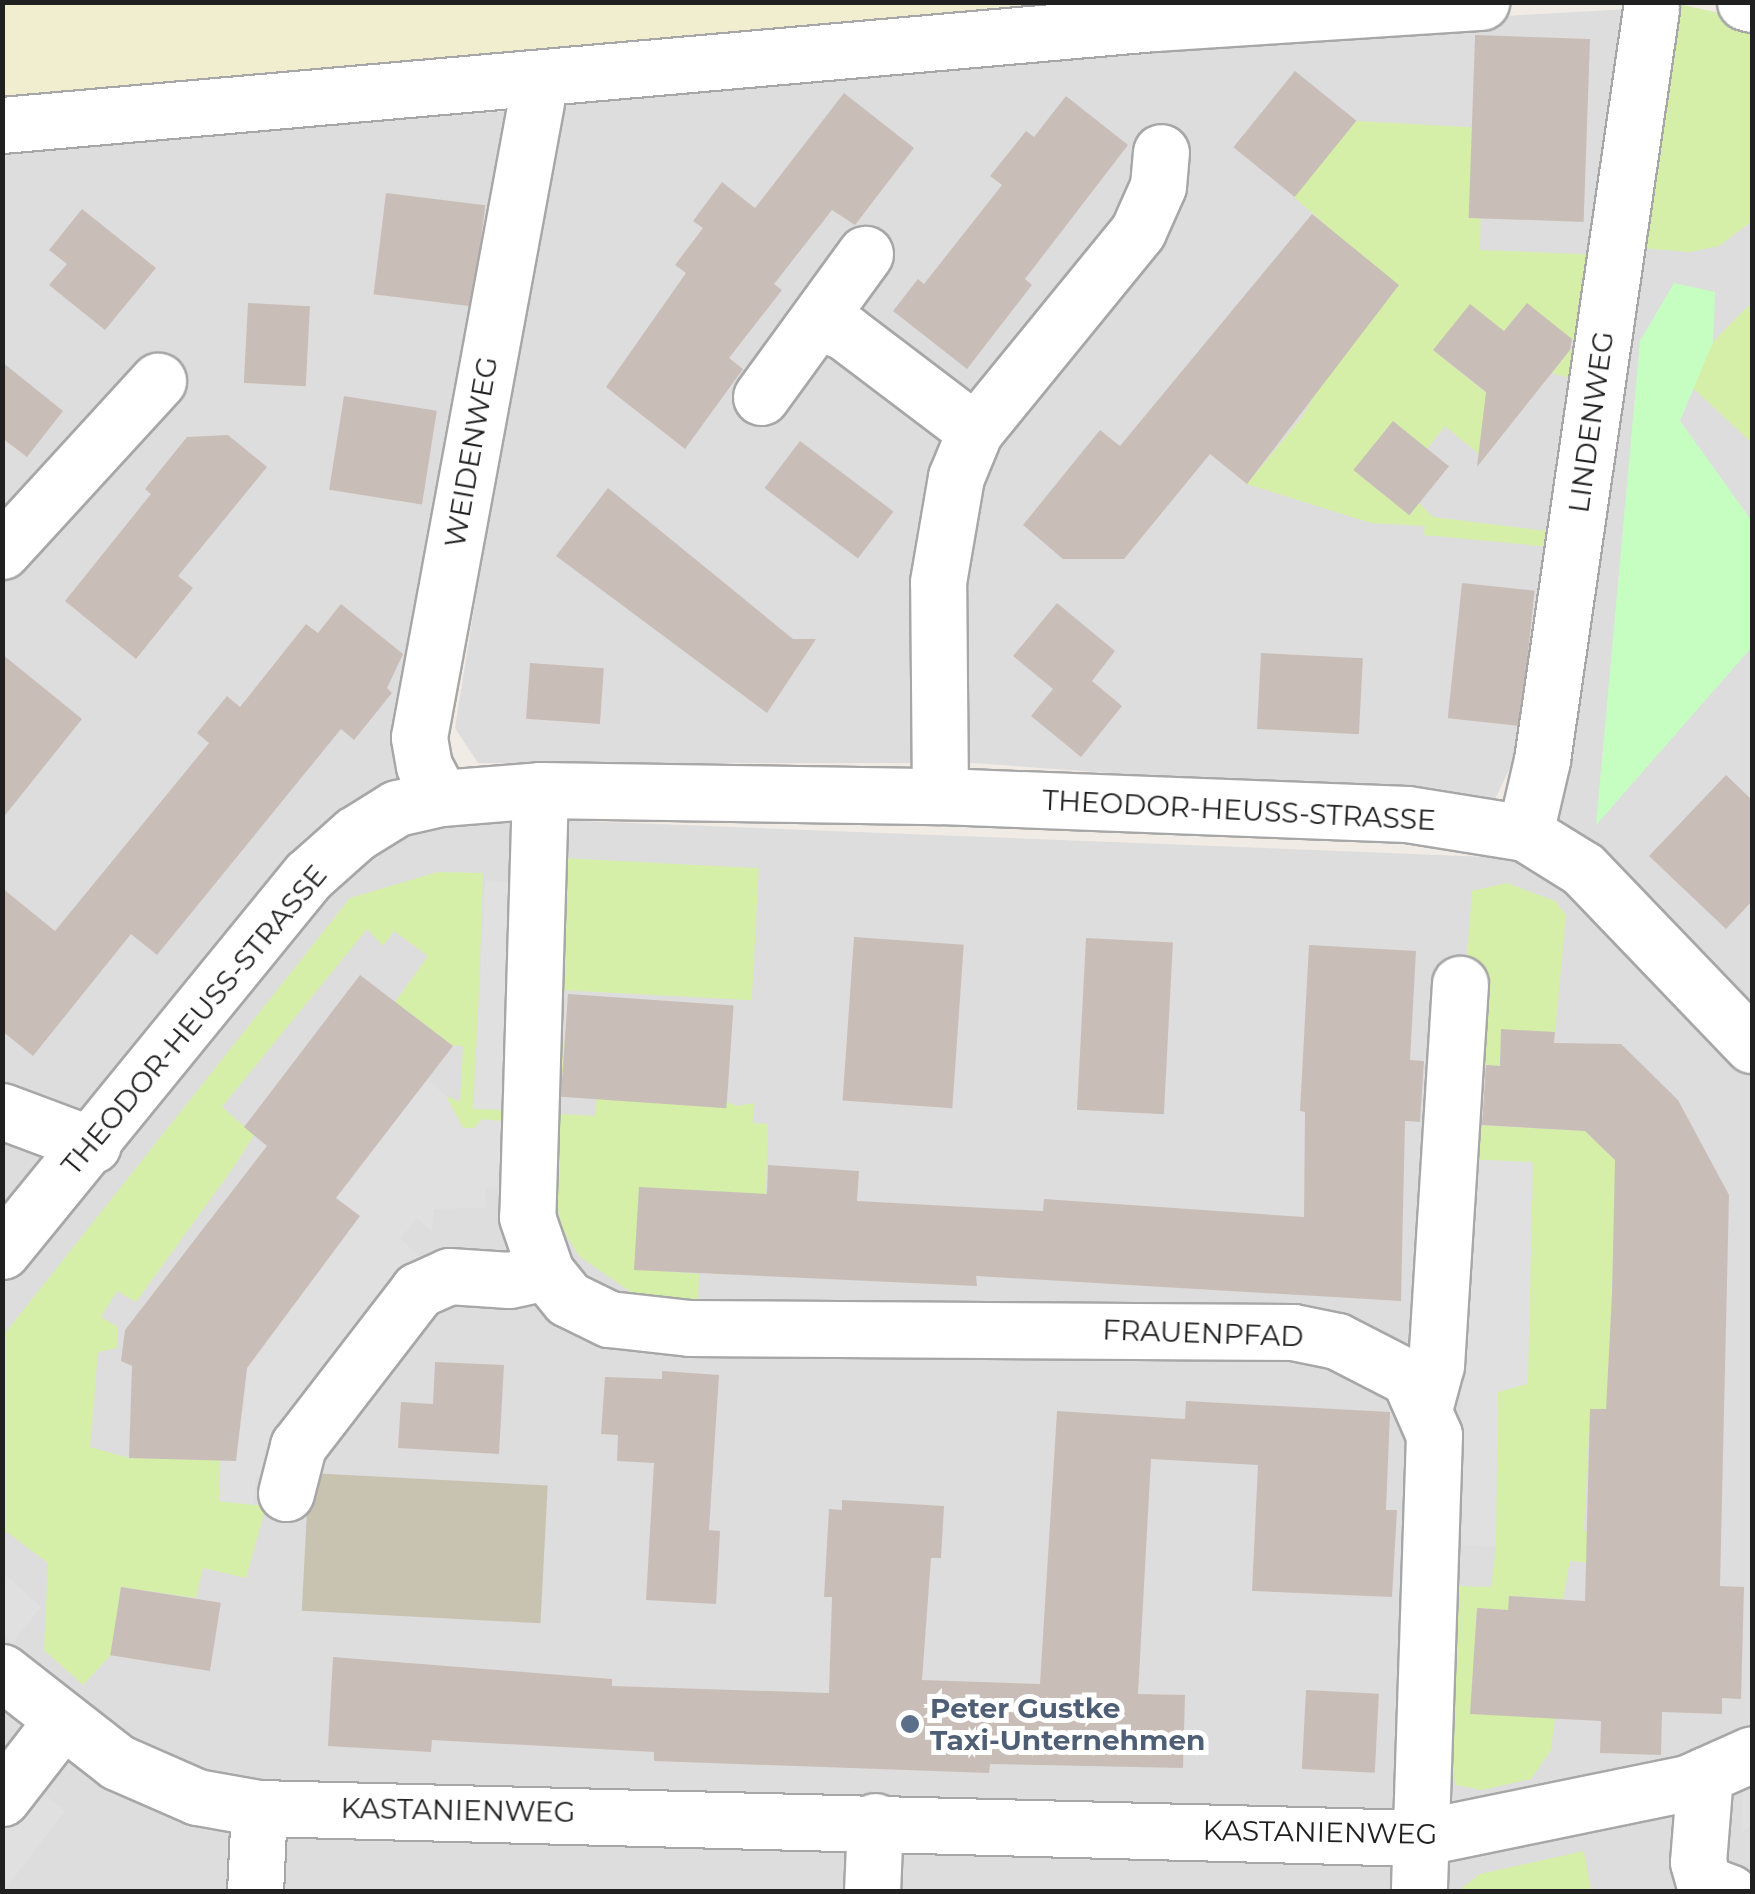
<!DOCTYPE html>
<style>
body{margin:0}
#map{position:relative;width:1755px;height:1894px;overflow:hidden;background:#f1ebe6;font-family:Montserrat,sans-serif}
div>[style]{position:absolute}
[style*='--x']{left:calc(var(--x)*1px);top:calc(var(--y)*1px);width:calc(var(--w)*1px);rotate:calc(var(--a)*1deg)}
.residential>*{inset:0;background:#dedddd}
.construction>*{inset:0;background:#c7c3b0;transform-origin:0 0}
.farmland>*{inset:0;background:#f1eed0}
.grass>*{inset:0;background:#d6efa8;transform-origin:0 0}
.park>*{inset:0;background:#c5fec0}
.parking>*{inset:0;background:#e0e0e0;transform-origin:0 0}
.building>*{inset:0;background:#c9bdb8;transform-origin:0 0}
.roads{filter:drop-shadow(2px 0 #a7a7a7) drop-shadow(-2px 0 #a7a7a7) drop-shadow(0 2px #a7a7a7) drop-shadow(0 -2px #a7a7a7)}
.minor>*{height:55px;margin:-27.5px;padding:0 27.5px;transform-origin:27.5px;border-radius:27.5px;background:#fff}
.dots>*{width:28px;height:28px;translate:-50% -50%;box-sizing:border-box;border:5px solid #fff;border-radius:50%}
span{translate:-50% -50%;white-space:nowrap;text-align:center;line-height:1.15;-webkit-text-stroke:10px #fff;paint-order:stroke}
.street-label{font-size:28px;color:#202020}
.service-label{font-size:28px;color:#4e5e75;font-weight:700}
.left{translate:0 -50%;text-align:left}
.frame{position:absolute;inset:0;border:5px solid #202020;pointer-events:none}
</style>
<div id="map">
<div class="residential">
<i style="clip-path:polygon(1682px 5px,1752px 21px,1752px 1891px,3px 1892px,3px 152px,520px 110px,404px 814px,1541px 859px)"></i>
<i style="clip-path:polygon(1630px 9px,1524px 739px,1494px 801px,973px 763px,478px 763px,455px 728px,556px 95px,1177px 34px)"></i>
</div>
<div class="construction">
<i style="left:309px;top:1473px;width:239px;height:138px;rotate:3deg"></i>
</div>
<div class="farmland">
<i style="clip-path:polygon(3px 3px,1187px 3px,3px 111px)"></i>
</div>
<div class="grass">
<i style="clip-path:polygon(1682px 5px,1752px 20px,1752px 221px,1719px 246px,1690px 252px,1639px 248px)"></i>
<i style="clip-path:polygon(1356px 121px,1483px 128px,1480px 250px,1605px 255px,1587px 383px,1552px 373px,1576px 343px,1526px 304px,1504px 331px,1433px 350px,1516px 417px,1480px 455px,1445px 426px,1427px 449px,1354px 470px,1409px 515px,1419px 503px,1433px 517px,1554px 532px,1552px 547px,1424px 535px,1425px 526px,1371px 523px,1247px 484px,1303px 416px,1325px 376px,1335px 233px,1294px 197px)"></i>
<i style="clip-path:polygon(1752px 302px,1752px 443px,1693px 388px,1713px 342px)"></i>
<i style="left:562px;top:858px;width:197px;height:132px;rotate:3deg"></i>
<i style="clip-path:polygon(438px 872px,483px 873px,475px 1108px,513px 1110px,521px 1140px,463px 1128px,449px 1110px,446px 1096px,460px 1102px,463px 1046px,453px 1046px,395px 1002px,428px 956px,394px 931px,383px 946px,367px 929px,222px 1107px,254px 1135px,233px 1168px,136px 1302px,117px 1291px,101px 1317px,118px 1327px,117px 1348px,98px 1352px,90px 1447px,129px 1458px,220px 1460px,219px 1501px,266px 1506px,246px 1578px,203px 1568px,196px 1598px,121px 1587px,111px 1655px,83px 1685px,44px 1650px,48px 1563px,3px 1529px,2px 1337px,350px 898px)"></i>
<i style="clip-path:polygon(1507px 883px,1555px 901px,1566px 915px,1555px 1032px,1501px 1030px,1500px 1066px,1476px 1064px,1473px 1125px,1585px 1131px,1617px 1162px,1610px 1338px,1628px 1410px,1590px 1409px,1584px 1531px,1646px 1534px,1590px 1563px,1570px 1561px,1563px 1599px,1510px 1596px,1508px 1610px,1477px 1608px,1471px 1713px,1555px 1718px,1551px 1750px,1531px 1779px,1482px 1790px,1456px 1785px,1443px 1742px,1452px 1586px,1491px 1587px,1496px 1546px,1451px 1158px,1472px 891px)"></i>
<i style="clip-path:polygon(563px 1043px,600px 1047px,737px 1106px,754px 1103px,753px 1123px,768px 1124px,763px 1274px,710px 1274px,713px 1191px,639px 1188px,635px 1269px,699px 1274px,698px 1303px,635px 1295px,579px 1256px,563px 1230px,552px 1184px,558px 1114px,595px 1116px,598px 1080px,560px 1077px)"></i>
<i style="clip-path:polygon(1584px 1851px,1591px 1891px,1458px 1891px,1480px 1874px)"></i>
</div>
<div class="park">
<i style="clip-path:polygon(1674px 283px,1715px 292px,1713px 342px,1680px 421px,1752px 521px,1752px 647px,1596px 825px,1640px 341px)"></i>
</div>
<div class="parking">
<i style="left:485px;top:881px;width:38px;height:228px;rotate:3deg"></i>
<i style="clip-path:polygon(427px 1078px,446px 1096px,463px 1128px,474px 1128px,482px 1119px,511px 1122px,509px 1189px,486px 1188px,485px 1208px,434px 1209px,432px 1232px,417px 1218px,400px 1239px,432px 1267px,292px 1443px,256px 1477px,253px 1505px,219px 1501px,220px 1460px,236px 1413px,245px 1412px,247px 1369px,359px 1217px,336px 1198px)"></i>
<i style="clip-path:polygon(1464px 1159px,1533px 1162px,1528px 1384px,1498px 1392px,1496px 1546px,1459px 1545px)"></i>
<i style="clip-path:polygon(3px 1573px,41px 1607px,12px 1643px,3px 1634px)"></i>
<i style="clip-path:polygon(1752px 1785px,1752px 1825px,1741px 1832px,1743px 1790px)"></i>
<i style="clip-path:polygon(36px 1788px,65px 1811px,6px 1888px,2px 1830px)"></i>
</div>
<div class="building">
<i style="left:1590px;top:39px;width:183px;height:115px;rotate:92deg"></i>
<i style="left:1295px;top:71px;width:79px;height:98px;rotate:39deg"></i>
<i style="clip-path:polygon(844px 93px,914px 148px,855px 225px,832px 210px,774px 284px,782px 290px,729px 358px,743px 369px,685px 449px,606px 387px,686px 273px,675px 265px,703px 228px,693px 221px,722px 182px,755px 208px)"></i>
<i style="clip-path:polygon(1066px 96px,1128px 145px,1025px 279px,1032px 285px,967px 369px,893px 311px,918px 279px,924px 284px,1002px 185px,990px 176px,1026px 131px,1034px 137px)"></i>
<i style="left:386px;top:193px;width:100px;height:102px;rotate:7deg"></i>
<i style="clip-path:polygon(82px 209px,156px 268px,105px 330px,49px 285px,67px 264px,49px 250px)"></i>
<i style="clip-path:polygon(1312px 214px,1399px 285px,1247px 484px,1210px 454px,1124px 559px,1063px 559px,1023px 525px,1100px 430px,1120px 446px)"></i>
<i style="left:248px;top:303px;width:62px;height:80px;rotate:3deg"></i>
<i style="clip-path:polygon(1527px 303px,1572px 339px,1570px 350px,1477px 467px,1486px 392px,1433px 350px,1470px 304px,1504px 331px)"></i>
<i style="clip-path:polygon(2px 362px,63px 411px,27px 457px,2px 438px)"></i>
<i style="left:344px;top:396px;width:94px;height:95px;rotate:9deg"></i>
<i style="left:1393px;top:421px;width:72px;height:63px;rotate:39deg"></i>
<i style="clip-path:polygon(228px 435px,267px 467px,178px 576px,193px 588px,136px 659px,65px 601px,151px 494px,145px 489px,187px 437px)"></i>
<i style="left:800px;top:441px;width:117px;height:59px;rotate:37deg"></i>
<i style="clip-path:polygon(608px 488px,793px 639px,816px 639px,767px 713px,556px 556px)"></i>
<i style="left:1462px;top:583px;width:73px;height:136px;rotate:6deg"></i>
<i style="clip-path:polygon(1057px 603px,1115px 651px,1092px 681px,1122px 706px,1081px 757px,1031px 716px,1053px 689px,1013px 656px)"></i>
<i style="clip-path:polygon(341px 604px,403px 654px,387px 688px,392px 693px,354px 740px,341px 729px,157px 955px,131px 934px,33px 1056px,2px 1031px,2px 888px,55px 931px,209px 743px,197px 733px,227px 696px,240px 707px,306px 624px,318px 633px)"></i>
<i style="left:1261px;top:653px;width:102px;height:76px;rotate:3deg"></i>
<i style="clip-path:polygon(2px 654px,82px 719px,2px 819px)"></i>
<i style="left:530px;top:663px;width:74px;height:56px;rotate:4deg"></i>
<i style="clip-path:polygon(1726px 775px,1752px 800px,1752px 901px,1726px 929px,1649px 856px)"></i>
<i style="left:854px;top:937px;width:110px;height:164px;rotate:4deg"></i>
<i style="left:1086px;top:938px;width:87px;height:172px;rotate:3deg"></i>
<i style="clip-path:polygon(1309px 945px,1416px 951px,1410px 1060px,1424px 1061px,1420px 1122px,1405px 1121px,1401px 1301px,976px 1276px,977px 1286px,634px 1270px,639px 1187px,767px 1194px,768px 1165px,859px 1171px,857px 1201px,1043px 1211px,1044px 1199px,1304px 1217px,1305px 1112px,1300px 1111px)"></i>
<i style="clip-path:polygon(360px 975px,453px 1046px,336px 1198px,360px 1216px,247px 1368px,236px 1461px,129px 1458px,132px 1366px,121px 1361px,125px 1330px,267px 1146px,244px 1127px)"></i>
<i style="left:568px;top:994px;width:166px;height:103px;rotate:4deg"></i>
<i style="clip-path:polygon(1501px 1029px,1555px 1032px,1554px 1043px,1621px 1044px,1678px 1100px,1729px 1195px,1720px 1586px,1744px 1587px,1741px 1699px,1722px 1698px,1722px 1714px,1662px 1712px,1661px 1755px,1600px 1753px,1601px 1721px,1470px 1714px,1477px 1608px,1508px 1610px,1509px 1596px,1585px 1601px,1590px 1409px,1606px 1409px,1612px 1295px,1615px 1160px,1585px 1131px,1482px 1125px,1486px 1065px,1500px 1066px)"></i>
<i style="clip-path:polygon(435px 1362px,504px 1365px,499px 1454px,398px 1448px,401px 1402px,433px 1404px)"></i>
<i style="clip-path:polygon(662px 1371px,719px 1375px,709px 1530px,720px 1531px,716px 1604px,646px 1600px,654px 1463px,617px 1461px,618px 1435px,601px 1434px,605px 1377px,662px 1379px)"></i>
<i style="clip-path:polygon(1186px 1401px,1390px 1412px,1386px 1510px,1397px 1510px,1392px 1597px,1252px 1591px,1258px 1465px,1151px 1459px,1138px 1694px,1185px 1695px,1183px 1768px,990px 1764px,989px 1773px,654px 1761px,654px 1752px,432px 1740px,431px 1752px,328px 1746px,333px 1657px,612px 1679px,612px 1686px,829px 1693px,832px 1597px,824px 1597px,829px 1509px,842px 1510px,842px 1500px,944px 1506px,941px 1558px,931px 1558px,922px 1680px,1040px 1684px,1057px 1411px,1185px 1419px)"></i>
<i style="left:121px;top:1587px;width:101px;height:69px;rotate:9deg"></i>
<i style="left:1306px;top:1690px;width:73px;height:79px;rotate:3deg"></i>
</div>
<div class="roads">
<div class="minor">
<i style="--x:1745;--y:2;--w:7;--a:16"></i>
<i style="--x:2;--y:125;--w:1158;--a:-5.06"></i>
<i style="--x:1155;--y:23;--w:327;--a:-3.7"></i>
<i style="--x:817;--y:321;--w:31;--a:22"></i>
<i style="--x:846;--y:333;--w:162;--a:37.2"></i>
<i style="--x:761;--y:397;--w:177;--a:-54"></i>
<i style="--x:2;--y:551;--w:231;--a:-47.5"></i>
<i style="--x:540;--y:790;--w:427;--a:91.7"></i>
<i style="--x:527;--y:1217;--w:58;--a:70.9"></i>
<i style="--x:546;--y:1272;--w:35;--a:51"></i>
<i style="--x:568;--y:1299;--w:46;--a:26"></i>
<i style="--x:609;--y:1319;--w:81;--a:6.4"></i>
<i style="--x:689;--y:1328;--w:604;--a:0.38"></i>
<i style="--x:1293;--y:1332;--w:45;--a:11.6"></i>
<i style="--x:1337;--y:1341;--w:81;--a:27.2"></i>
<i style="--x:1409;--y:1378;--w:62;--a:66.3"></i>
<i style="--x:1434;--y:1435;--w:457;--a:91.9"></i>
<i style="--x:940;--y:796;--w:214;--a:-90.5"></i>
<i style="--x:938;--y:582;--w:107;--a:-80.3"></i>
<i style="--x:956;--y:477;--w:50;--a:-67.6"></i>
<i style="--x:975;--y:431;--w:258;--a:-50.8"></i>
<i style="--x:1138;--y:231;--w:49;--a:-66"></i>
<i style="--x:1158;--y:186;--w:34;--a:-85"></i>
<i style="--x:441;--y:798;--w:36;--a:-118"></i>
<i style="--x:424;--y:766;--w:29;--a:-100"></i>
<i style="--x:419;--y:737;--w:646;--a:-79.56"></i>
<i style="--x:1525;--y:833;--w:75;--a:-76.9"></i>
<i style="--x:1542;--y:760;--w:759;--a:-81.74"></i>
<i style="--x:2;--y:1111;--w:97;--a:20.5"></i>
<i style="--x:2;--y:1251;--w:485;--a:-50.8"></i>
<i style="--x:309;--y:875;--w:62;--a:-41.7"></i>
<i style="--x:355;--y:834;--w:49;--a:-31.8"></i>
<i style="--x:397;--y:808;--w:45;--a:-12.8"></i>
<i style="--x:441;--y:798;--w:99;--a:-4.6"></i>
<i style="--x:540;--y:790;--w:400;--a:0.9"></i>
<i style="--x:940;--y:796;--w:467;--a:2.2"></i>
<i style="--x:1407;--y:814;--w:120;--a:9.1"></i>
<i style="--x:1525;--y:833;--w:68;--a:31.8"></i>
<i style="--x:1583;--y:869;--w:244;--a:46.2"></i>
<i style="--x:1425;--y:1406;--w:42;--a:-75"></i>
<i style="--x:1436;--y:1365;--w:382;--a:-86.4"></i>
<i style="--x:286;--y:1493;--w:49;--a:-75.7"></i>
<i style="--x:298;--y:1446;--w:197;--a:-52.4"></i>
<i style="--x:418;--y:1290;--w:34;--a:-24"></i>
<i style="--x:449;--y:1276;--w:60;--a:3.8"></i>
<i style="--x:509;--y:1280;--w:38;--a:-12"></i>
<i style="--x:2;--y:1672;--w:146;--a:38"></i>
<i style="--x:117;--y:1762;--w:87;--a:23.6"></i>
<i style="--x:197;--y:1797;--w:63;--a:10.1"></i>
<i style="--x:259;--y:1808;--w:1160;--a:1.48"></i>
<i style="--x:1419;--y:1838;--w:274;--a:-11.6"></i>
<i style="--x:1687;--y:1783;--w:71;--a:-24"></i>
<i style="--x:1705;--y:1775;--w:87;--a:94.6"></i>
<i style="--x:1698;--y:1862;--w:22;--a:74"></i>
<i style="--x:1704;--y:1883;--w:27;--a:20"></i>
<i style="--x:2;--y:1798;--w:96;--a:-52.2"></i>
<i style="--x:255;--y:1892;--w:84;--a:-87.3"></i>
<i style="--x:872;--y:1892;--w:71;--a:-87.6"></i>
</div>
</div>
<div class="dots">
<i style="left:910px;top:1724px;background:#5c6f8a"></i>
</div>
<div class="street-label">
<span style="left:1591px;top:422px;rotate:-82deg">LINDENWEG</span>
<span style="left:471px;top:452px;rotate:-80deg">WEIDENWEG</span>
<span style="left:1239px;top:810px;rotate:3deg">THEODOR-HEUSS-STRASSE</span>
<span style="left:194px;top:1020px;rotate:-50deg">THEODOR-HEUSS-STRASSE</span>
<span style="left:1203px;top:1333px;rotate:2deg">FRAUENPFAD</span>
<span style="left:458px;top:1810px;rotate:1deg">KASTANIENWEG</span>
<span style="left:1320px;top:1832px;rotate:1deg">KASTANIENWEG</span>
</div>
<div class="service-label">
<span class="left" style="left:930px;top:1724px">Peter Gustke<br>Taxi-Unternehmen</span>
</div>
<div class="frame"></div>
</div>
